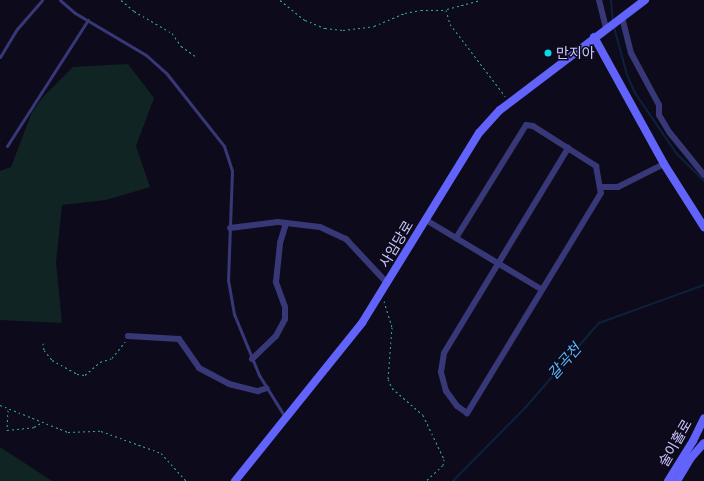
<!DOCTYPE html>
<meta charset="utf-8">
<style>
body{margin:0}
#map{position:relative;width:704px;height:481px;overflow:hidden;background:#0d0b1b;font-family:"DejaVu Sans","Noto Sans KR",sans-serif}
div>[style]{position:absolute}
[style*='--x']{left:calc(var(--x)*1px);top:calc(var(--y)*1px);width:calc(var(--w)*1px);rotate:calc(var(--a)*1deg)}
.green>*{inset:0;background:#0f2423}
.stream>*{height:2px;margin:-1px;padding:0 1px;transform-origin:1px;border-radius:1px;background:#0d213d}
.path>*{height:1px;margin-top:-0.5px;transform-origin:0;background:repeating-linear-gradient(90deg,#30a89c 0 2px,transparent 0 5px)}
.service>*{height:3px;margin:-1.5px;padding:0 1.5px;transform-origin:1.5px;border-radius:1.5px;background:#383878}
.minor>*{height:6px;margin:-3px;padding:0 3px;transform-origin:3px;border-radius:3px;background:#383878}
.secondary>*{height:8px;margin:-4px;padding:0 4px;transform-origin:4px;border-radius:4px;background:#6163fa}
.dots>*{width:11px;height:11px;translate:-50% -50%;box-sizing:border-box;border:2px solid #0d0b1b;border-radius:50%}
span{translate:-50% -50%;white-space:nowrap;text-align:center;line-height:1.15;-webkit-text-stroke:3px #0d0b1b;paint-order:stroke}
.poi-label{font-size:14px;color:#cbc7fd}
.left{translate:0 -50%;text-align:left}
.street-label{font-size:14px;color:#cbc7fd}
.water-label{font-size:15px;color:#58b5f9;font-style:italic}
</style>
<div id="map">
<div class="green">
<i style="clip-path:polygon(128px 64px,154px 98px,136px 146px,150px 187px,106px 200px,62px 205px,56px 262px,62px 323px,0 320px,0 171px,11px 167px,32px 112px,42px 98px,73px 67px)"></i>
<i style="clip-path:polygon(0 447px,52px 481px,0 481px)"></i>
</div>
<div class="stream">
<i style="--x:611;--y:0;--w:21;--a:85"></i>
<i style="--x:614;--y:27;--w:50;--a:74.8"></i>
<i style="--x:627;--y:75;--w:20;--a:66"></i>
<i style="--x:635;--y:93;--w:74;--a:55.5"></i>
<i style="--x:677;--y:154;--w:38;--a:45"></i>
<i style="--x:453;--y:481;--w:103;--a:-45.4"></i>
<i style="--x:525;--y:408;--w:113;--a:-49"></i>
<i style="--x:599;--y:323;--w:112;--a:-19.9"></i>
</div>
<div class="path">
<i style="--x:121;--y:0;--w:17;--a:40"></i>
<i style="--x:134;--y:11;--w:44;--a:30.1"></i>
<i style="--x:172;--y:33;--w:16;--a:55"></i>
<i style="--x:181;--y:46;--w:19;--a:35"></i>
<i style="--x:280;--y:0;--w:32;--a:39"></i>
<i style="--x:305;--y:20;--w:22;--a:22"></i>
<i style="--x:325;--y:28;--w:18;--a:6"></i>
<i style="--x:343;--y:30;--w:31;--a:-7"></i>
<i style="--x:374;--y:26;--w:34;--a:-23"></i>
<i style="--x:405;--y:13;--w:16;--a:-11"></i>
<i style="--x:421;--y:10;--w:25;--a:0"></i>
<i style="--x:446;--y:10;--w:15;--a:74"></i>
<i style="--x:450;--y:24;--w:91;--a:52.6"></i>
<i style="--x:447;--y:9;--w:35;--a:-15"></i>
<i style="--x:384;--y:301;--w:27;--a:73"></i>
<i style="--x:392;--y:327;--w:52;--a:94.4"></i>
<i style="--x:388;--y:379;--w:10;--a:66"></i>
<i style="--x:392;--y:388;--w:41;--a:41.1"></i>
<i style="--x:423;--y:415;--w:49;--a:64.5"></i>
<i style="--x:444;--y:459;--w:6;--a:99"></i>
<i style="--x:443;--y:465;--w:23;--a:137"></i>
<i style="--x:43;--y:343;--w:7;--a:82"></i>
<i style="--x:44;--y:350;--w:13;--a:51"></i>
<i style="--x:52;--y:360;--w:29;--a:29"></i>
<i style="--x:77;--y:374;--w:8;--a:7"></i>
<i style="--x:85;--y:375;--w:20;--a:-41"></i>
<i style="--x:100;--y:362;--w:13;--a:-18"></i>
<i style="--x:112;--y:358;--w:21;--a:-51"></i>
<i style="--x:0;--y:405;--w:73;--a:21.7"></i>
<i style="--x:68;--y:432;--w:33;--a:-2"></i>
<i style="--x:101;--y:431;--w:64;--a:20.1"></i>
<i style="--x:161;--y:453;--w:38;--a:48"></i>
<i style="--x:8;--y:410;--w:20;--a:93"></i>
<i style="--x:7;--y:430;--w:27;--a:-6"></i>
<i style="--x:34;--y:427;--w:8;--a:-30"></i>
</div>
<div class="service">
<i style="--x:60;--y:0;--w:20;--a:41"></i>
<i style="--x:75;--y:13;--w:82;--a:30.6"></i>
<i style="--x:146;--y:55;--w:28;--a:42"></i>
<i style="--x:167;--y:74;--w:92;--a:51.6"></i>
<i style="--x:224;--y:146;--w:26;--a:72"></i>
<i style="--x:232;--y:171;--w:109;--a:92.1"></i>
<i style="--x:228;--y:280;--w:35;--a:80"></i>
<i style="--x:234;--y:314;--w:66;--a:67.7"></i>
<i style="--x:259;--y:375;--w:49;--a:58.2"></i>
<i style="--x:0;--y:57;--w:33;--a:-59"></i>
<i style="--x:17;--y:29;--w:38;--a:-49"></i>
<i style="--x:7;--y:146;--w:150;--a:-57.3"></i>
</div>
<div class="minor">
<i style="--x:599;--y:0;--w:30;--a:76"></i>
<i style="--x:622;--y:17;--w:37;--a:76"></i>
<i style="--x:631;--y:53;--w:59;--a:61.7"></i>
<i style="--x:659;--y:105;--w:10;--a:90"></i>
<i style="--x:659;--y:115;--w:21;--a:59"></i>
<i style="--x:670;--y:133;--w:54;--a:51"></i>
<i style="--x:600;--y:187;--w:18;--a:0"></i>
<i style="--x:618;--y:187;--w:51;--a:-26.6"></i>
<i style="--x:426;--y:220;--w:134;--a:31"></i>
<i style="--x:230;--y:228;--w:48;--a:-7.1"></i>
<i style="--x:278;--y:222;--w:42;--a:6.8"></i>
<i style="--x:320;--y:227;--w:29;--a:25"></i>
<i style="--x:346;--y:239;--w:60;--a:47"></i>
<i style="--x:456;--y:238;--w:133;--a:-58.2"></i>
<i style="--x:526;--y:125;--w:7;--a:8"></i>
<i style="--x:533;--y:126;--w:75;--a:32.4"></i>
<i style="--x:596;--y:166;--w:27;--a:80"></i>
<i style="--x:601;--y:193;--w:258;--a:121.3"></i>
<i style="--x:467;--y:413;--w:12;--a:-145"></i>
<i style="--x:457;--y:406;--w:19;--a:-126"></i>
<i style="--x:446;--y:391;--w:20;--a:-105"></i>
<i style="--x:441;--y:372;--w:19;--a:-81"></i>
<i style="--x:444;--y:353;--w:240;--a:-58.8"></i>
<i style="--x:128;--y:336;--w:51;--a:3.4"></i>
<i style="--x:179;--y:339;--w:35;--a:55"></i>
<i style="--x:199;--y:368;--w:34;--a:28"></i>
<i style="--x:229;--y:384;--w:30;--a:14"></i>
<i style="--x:258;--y:391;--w:9;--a:-18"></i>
<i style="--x:252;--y:359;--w:33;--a:-44"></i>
<i style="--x:276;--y:336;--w:19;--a:-62"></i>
<i style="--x:285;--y:319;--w:12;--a:-90"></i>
<i style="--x:285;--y:307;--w:27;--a:-110"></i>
<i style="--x:276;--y:282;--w:39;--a:-84"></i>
<i style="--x:280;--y:243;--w:21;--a:-73"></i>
</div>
<div class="secondary">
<i style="--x:594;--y:37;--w:145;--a:61.1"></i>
<i style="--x:664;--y:164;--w:75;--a:57.6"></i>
<i style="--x:235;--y:481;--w:203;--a:-51.2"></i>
<i style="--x:362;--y:323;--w:223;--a:-58.4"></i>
<i style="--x:479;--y:133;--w:31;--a:-48"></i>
<i style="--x:500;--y:110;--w:182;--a:-37.2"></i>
<i style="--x:668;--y:481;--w:47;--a:-58"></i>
<i style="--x:693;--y:441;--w:25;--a:-64"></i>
<i style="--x:677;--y:481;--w:26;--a:-59"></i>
<i style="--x:690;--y:459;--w:21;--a:-49"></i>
</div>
<div class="dots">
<i style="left:548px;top:53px;background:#08dae8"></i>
</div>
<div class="poi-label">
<span class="left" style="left:556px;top:53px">만지아</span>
</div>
<div class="street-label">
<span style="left:396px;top:244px;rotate:-59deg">사임당로</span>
<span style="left:675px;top:443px;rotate:-60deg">술이홀로</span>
</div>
<div class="water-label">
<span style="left:565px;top:362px;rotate:-49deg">갈곡천</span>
</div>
</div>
